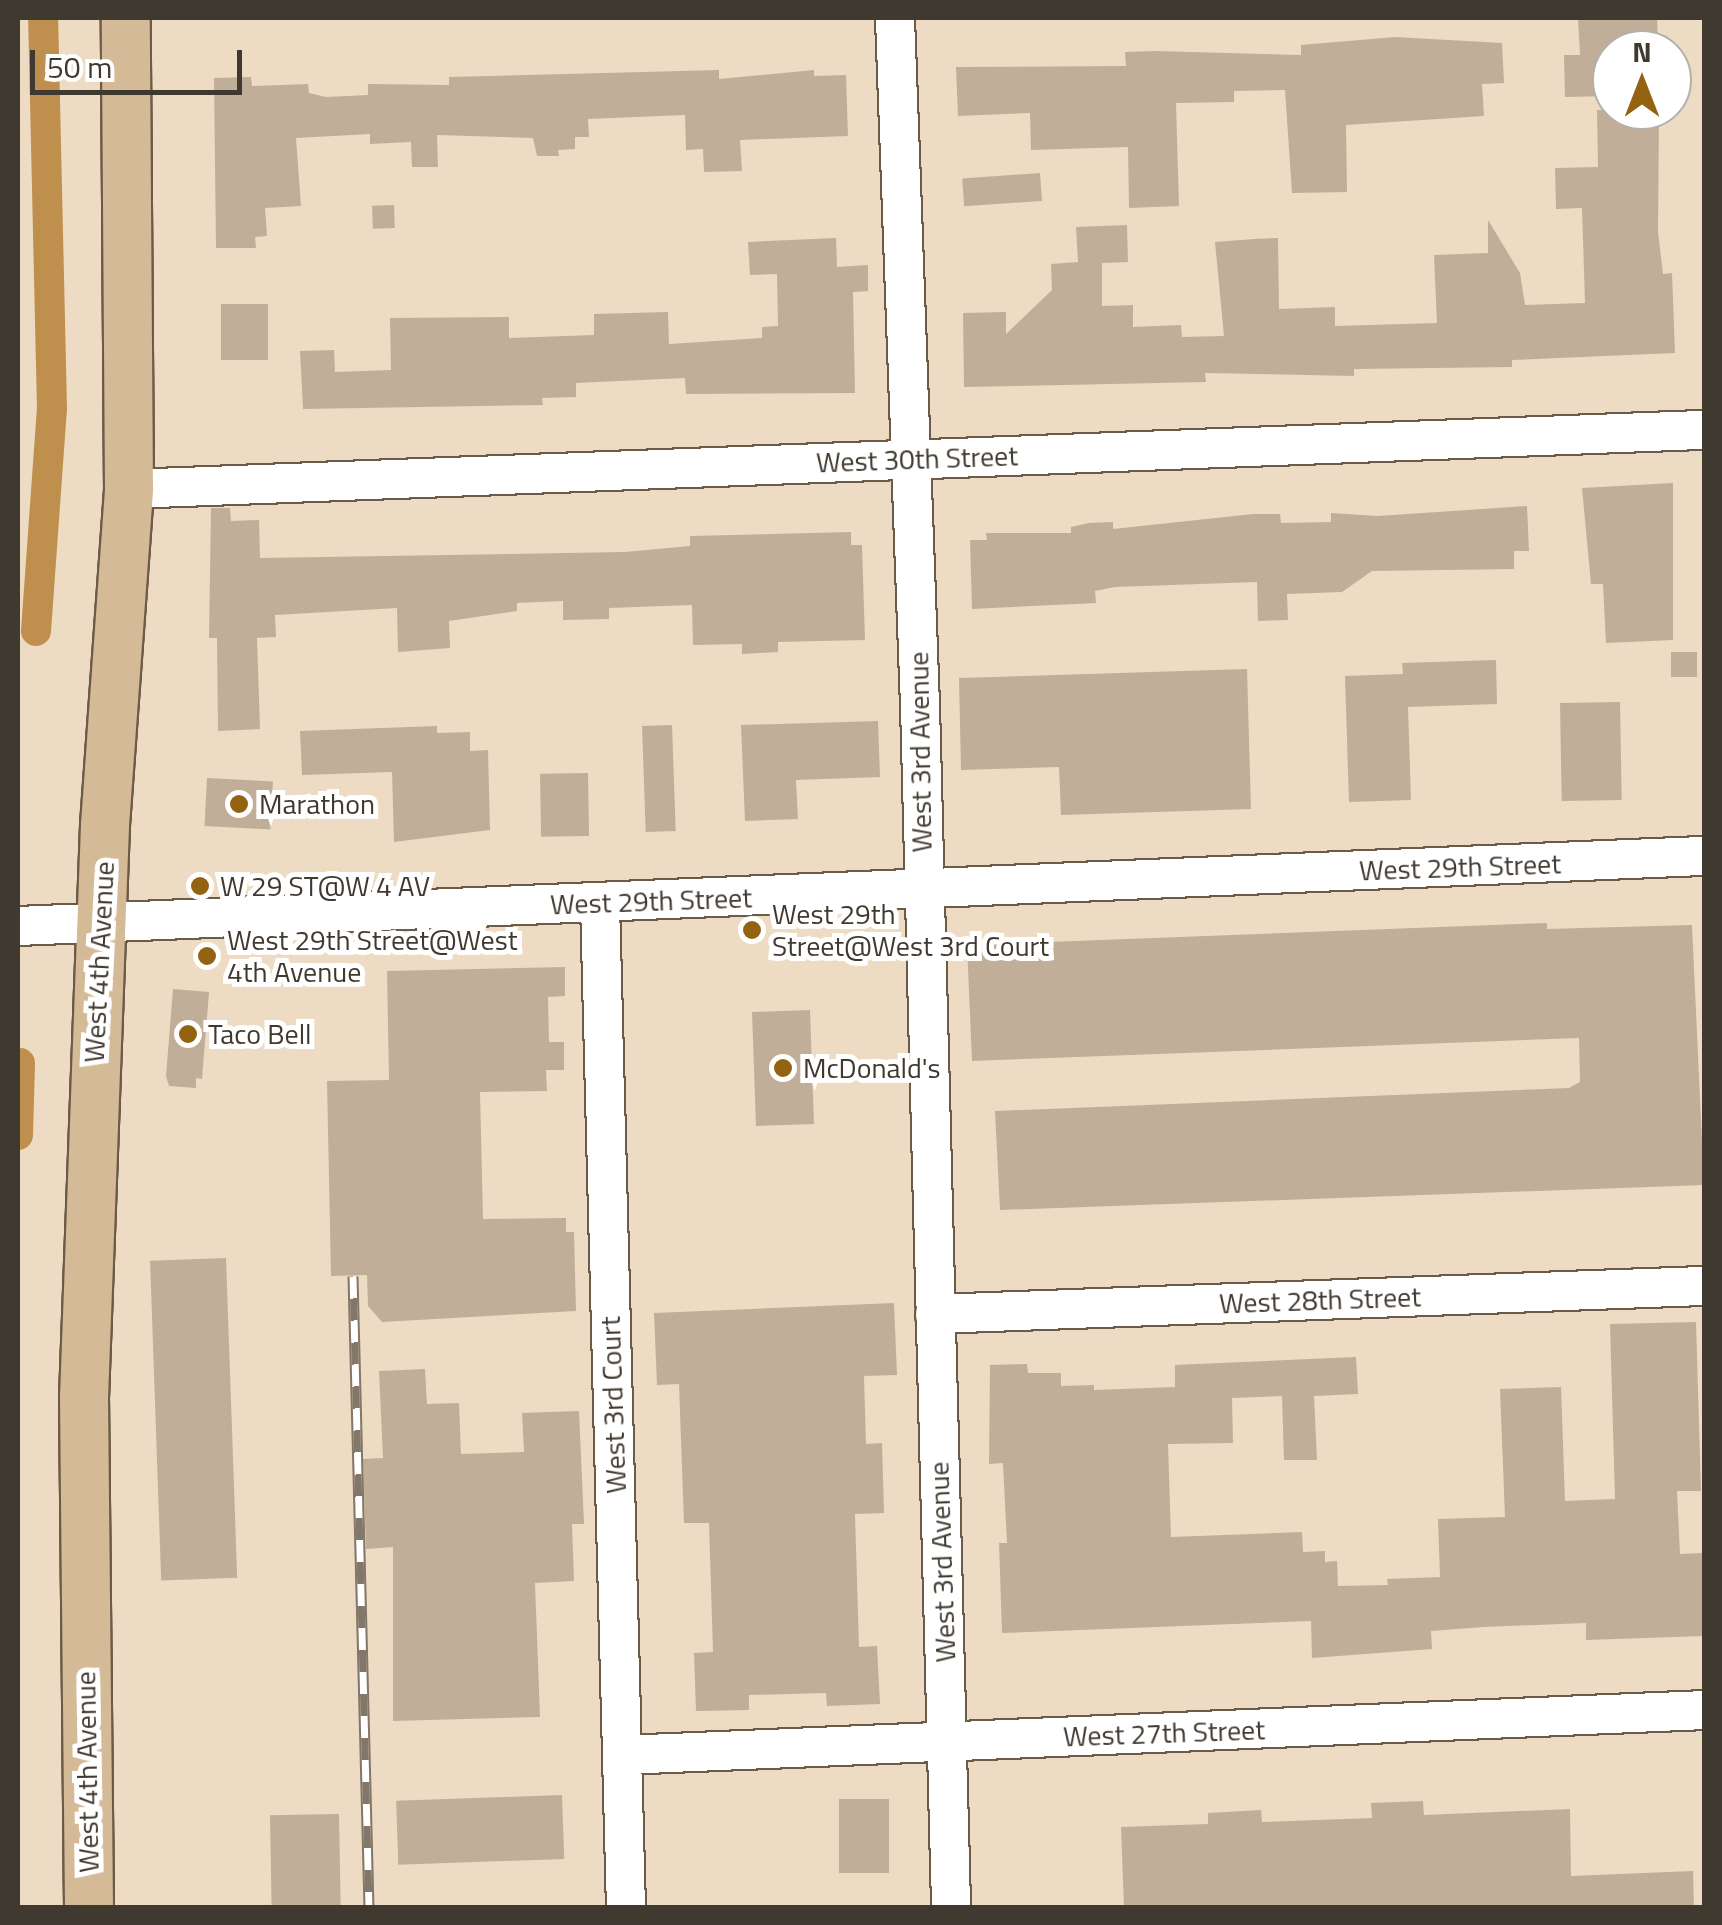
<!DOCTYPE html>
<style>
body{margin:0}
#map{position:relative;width:1722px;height:1925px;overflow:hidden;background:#eedbc4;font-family:"Titillium Web",sans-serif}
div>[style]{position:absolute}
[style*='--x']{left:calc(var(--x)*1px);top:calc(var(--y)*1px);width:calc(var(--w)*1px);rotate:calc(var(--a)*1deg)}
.canal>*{height:30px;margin:-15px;padding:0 15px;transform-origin:15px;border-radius:15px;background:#bf8f4d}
.building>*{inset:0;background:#c0ae98;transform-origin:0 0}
.roads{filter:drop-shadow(2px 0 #6b5b47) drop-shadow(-2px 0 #6b5b47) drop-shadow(0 2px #6b5b47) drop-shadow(0 -2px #6b5b47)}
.minor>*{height:38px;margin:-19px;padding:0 19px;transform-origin:19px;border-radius:19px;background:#fff}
.major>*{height:48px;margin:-24px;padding:0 24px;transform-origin:24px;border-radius:24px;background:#d4ba97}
.rail>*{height:11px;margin-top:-5.5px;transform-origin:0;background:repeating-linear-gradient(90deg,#fff 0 22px,#837769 0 44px);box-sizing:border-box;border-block:2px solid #837769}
.dots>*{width:28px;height:28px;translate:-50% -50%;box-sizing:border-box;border:5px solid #fff;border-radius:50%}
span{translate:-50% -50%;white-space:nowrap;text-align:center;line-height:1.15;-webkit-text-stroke:10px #fff;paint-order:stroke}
.street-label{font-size:28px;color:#403930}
.poi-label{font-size:28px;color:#403930}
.left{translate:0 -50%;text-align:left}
.frame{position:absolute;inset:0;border:20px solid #403930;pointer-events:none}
.north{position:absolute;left:1592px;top:30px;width:100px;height:100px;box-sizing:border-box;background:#fff;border:2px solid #b3b0ac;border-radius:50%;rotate:0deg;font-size:28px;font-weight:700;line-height:40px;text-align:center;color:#403930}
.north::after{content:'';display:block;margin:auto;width:35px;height:45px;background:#936312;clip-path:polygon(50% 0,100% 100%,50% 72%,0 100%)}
.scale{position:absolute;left:30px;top:50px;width:212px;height:45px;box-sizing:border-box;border:5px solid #403930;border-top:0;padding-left:12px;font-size:30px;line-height:35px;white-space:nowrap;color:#403930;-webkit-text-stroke:8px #fff;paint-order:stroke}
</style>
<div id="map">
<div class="canal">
<i style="--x:36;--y:631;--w:223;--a:-85.9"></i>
<i style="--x:52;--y:409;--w:391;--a:-91.3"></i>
<i style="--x:18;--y:1135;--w:72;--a:-88.4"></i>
</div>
<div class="building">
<i style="clip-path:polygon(1578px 18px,1657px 18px,1658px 43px,1612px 45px,1612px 96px,1565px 97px,1564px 55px,1580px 55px)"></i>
<i style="clip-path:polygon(1395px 37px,1502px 43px,1504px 83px,1482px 84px,1484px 116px,1346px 125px,1347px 192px,1292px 193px,1285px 90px,1234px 91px,1234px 102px,1176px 103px,1179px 206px,1129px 208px,1128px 147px,1031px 150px,1030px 113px,958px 116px,956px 67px,1126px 66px,1125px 52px,1155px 51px,1301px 55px,1301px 45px)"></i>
<i style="clip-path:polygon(719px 70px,719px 79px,814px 70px,814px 76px,846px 75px,848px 136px,740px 140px,742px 171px,704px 172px,703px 149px,686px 150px,685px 115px,588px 119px,589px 137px,575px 137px,575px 149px,558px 150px,559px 156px,537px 156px,533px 138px,437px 135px,438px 167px,412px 167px,411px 142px,370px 144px,370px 134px,296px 138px,301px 206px,265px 208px,267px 236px,255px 237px,256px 248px,216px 248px,214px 78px,251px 77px,252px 86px,308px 84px,309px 93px,326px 97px,368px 95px,368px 84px,449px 85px,449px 77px)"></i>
<i style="clip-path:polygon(1597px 110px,1654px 110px,1659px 118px,1658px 232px,1663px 274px,1672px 273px,1675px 353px,1512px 360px,1512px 367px,1354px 369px,1354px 376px,1205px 373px,1206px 382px,964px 387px,963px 313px,1006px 312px,1006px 334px,1052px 290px,1051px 264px,1078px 262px,1076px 227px,1127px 225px,1128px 262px,1102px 263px,1102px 306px,1133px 305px,1133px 327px,1181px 325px,1182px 337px,1224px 336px,1215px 242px,1254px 239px,1278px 238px,1279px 309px,1335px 307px,1335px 326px,1437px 323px,1434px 255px,1488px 253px,1488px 220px,1520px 273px,1525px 305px,1585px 303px,1582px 208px,1556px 209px,1555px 168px,1598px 167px)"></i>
<i style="left:1040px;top:173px;width:28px;height:78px;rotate:86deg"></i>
<i style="left:394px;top:205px;width:23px;height:22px;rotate:88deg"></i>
<i style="clip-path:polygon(836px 238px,837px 267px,868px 265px,868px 291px,853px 292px,855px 393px,686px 394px,685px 378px,576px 383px,576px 397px,542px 398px,543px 405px,303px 409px,300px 351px,334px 350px,335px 372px,391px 370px,390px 318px,509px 317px,509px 338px,594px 335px,594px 314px,668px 312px,669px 344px,762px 338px,762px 327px,778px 326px,777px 274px,750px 275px,748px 242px)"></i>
<i style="left:221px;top:304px;width:47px;height:56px"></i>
<i style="clip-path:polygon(1673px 483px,1673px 640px,1606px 643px,1603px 584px,1591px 584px,1582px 488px)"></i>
<i style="clip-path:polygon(1527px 506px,1529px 551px,1514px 551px,1514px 569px,1372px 571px,1342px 592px,1287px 594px,1288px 620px,1258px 621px,1257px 582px,1115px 587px,1095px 591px,1096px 603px,972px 609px,970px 540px,987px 540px,986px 533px,1071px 533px,1071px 527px,1089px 523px,1113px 522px,1113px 529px,1253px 514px,1280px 514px,1281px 523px,1331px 522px,1331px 513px,1378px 516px)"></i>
<i style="clip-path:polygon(211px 508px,230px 508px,231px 521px,259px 520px,260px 558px,625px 552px,690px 546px,690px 536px,851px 532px,851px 545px,862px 545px,865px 640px,778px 642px,778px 652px,742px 654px,742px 644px,693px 645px,692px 605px,609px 608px,609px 619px,563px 620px,563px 601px,517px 603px,517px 611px,449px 621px,450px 648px,398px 652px,397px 608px,275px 615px,276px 637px,257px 638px,260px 729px,218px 731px,217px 638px,209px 638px)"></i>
<i style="left:1697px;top:652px;width:25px;height:26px;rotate:90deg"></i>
<i style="clip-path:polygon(1496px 660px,1497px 704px,1408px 707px,1411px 800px,1349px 802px,1345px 676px,1403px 674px,1402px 663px)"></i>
<i style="clip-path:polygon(1247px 669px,1251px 809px,1061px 815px,1059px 767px,961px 770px,959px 678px)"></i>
<i style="left:1620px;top:702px;width:98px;height:60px;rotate:89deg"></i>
<i style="clip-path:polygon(878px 721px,880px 777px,796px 780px,798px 819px,745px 821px,741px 725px)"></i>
<i style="left:672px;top:725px;width:106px;height:30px;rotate:88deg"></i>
<i style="clip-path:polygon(437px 726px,437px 733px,470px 732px,470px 751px,488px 750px,490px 830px,394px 842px,392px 772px,302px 775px,300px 731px)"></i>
<i style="left:588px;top:773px;width:63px;height:48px;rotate:89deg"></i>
<i style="left:207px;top:778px;width:66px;height:48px;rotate:3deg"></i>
<i style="clip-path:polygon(1547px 923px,1547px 929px,1692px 925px,1704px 1185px,1000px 1210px,995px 1111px,1569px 1088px,1580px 1082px,1579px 1038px,972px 1061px,967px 945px)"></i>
<i style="clip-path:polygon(565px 967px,565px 996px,548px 997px,549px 1042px,564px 1042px,564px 1070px,546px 1070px,547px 1091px,480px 1092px,483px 1219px,566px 1218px,566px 1232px,574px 1232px,576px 1311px,382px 1322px,368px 1306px,367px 1275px,331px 1276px,327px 1081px,389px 1080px,387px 971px)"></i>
<i style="clip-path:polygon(173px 989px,209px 992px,202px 1079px,196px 1078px,196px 1088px,169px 1086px,166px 1076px)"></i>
<i style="left:810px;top:1010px;width:114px;height:58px;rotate:88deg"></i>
<i style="left:226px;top:1258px;width:320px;height:76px;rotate:88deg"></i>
<i style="clip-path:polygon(894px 1303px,897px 1375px,864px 1376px,866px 1444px,882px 1443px,884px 1513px,855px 1514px,859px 1647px,877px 1646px,880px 1704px,827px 1706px,826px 1693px,749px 1695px,749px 1710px,696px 1711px,694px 1653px,713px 1652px,709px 1523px,684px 1523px,679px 1384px,657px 1385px,654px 1313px)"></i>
<i style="clip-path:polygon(1696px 1322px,1701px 1491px,1677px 1491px,1680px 1554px,1704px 1553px,1704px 1636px,1586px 1640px,1586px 1623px,1483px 1627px,1431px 1631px,1432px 1649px,1312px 1658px,1311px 1621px,1002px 1633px,999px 1543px,1007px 1543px,1003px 1463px,989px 1464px,990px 1365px,1027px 1364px,1028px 1373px,1061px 1373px,1061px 1386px,1094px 1385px,1094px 1390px,1175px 1387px,1175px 1365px,1356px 1357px,1358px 1394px,1314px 1396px,1317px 1460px,1284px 1460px,1282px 1396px,1232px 1398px,1233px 1443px,1168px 1444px,1171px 1537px,1302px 1532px,1303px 1552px,1325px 1551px,1325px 1562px,1337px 1561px,1338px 1586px,1388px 1585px,1387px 1579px,1440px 1577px,1438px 1519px,1505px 1517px,1500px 1389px,1561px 1387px,1565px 1501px,1615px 1499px,1610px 1324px)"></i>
<i style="clip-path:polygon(425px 1369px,427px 1404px,459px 1403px,461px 1454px,524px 1452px,522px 1413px,579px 1411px,584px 1524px,572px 1524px,574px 1581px,535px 1583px,540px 1717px,393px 1721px,393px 1547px,366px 1549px,363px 1459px,383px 1458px,379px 1371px)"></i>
<i style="left:562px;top:1795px;width:64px;height:166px;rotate:88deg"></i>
<i style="left:839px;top:1799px;width:50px;height:74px"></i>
<i style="clip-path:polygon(1423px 1801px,1424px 1815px,1570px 1809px,1571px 1876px,1693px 1871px,1694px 1908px,1124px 1908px,1121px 1827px,1208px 1824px,1208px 1813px,1261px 1810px,1262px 1822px,1372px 1818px,1371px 1803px)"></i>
<i style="left:339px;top:1814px;width:94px;height:69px;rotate:89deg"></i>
</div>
<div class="roads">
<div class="minor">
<i style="--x:895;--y:18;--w:687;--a:87.92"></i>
<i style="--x:920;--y:705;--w:1203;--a:88.52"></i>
<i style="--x:129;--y:489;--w:1576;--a:-2.15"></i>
<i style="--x:600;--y:903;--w:1005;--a:88.52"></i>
<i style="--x:18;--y:926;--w:1687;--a:-2.38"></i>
<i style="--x:935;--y:1314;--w:770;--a:-2.09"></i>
<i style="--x:623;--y:1755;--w:1082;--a:-2.38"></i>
</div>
<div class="major">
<i style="--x:89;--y:1908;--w:510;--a:-90.56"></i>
<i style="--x:84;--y:1398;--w:573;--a:-87.9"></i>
<i style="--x:105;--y:825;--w:337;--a:-85.9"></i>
<i style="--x:129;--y:489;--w:471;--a:-90.4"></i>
</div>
</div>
<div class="rail">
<i style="--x:353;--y:1276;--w:632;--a:88.55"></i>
</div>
<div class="dots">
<i style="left:239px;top:804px;background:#936312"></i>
<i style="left:200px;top:886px;background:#936312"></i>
<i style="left:752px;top:930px;background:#936312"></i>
<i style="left:207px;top:956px;background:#936312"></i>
<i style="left:188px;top:1034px;background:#936312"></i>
<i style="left:783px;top:1068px;background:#936312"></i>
</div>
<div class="street-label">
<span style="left:917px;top:459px;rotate:-2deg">West 30th Street</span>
<span style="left:920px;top:752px;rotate:-91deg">West 3rd Avenue</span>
<span style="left:1460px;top:867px;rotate:-2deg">West 29th Street</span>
<span style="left:651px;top:901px;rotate:-2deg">West 29th Street</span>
<span style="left:99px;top:962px;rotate:-87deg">West 4th Avenue</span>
<span style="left:1320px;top:1300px;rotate:-2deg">West 28th Street</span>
<span style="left:613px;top:1405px;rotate:-92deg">West 3rd Court</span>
<span style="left:942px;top:1562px;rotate:-92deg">West 3rd Avenue</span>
<span style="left:1164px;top:1733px;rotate:-2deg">West 27th Street</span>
<span style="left:87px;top:1772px;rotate:-91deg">West 4th Avenue</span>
</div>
<div class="poi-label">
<span class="left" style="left:259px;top:804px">Marathon</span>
<span class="left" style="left:220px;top:886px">W 29 ST@W 4 AV</span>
<span class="left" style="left:772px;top:930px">West 29th<br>Street@West 3rd Court</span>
<span class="left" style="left:227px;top:956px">West 29th Street@West<br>4th Avenue</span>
<span class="left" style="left:208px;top:1034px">Taco Bell</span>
<span class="left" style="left:803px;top:1068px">McDonald's</span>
</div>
<div class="frame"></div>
<div class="north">N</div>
<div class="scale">50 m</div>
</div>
